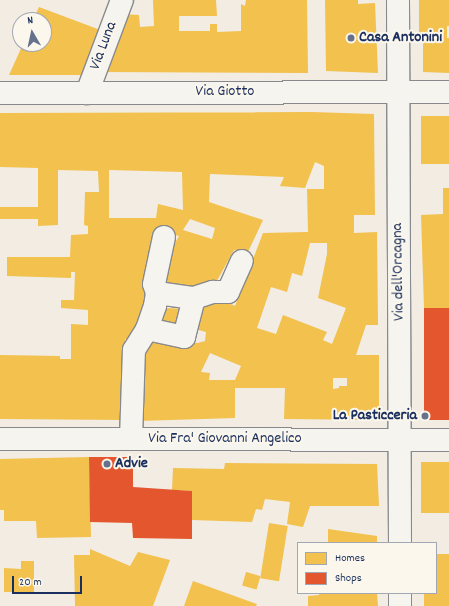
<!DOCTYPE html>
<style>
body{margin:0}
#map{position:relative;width:449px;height:606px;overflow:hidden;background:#f2ece2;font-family:Dekko,sans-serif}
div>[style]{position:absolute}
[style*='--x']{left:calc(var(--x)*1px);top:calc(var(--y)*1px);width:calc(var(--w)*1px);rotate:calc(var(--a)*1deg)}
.homes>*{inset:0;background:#f2c14e;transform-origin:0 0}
.shops>*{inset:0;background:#e4572e;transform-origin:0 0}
.roads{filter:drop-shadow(1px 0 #88898d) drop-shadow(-1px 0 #88898d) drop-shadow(0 1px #88898d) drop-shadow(0 -1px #88898d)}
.minor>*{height:22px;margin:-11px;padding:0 11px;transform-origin:11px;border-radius:11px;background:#f5f4ef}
.dots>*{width:11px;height:11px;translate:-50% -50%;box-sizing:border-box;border:2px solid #fbf7ec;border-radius:50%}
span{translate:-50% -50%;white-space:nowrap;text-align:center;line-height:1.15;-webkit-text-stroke:4px #fbf7ec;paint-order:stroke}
.poi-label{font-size:16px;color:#1b2f5e;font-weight:700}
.left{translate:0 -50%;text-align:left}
.right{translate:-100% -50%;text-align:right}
.street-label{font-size:16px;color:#1b2f5e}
.legend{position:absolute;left:297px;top:542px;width:140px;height:52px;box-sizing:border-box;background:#fbf7ec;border:1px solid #a1a7b3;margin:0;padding:5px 7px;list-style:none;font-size:12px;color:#1b2f5e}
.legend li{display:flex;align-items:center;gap:8px;height:20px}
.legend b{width:20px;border:1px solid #a1a7b3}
.north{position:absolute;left:12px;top:12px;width:40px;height:40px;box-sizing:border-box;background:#fbf7ec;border:1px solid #a1a7b3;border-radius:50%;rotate:351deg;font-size:11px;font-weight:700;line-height:16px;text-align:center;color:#1b2f5e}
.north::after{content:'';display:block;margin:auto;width:14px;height:18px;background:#66718c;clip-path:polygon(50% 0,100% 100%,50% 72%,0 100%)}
.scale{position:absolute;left:12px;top:576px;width:70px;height:18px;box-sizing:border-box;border:2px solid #1b2f5e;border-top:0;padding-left:5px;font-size:12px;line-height:14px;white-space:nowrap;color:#1b2f5e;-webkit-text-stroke:3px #fbf7ec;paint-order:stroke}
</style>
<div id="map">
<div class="homes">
<i style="clip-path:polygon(153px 0,216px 0,217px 16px,179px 16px,179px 31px,210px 31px,210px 24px,217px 24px,217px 32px,241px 31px,241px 4px,245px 6px,246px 0,307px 0,308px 73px,101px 72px,121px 14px,139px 15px,140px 27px,154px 26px)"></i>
<i style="clip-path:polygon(325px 0,358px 0,358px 4px,375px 3px,378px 73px,326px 71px)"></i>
<i style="clip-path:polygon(419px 0,449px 0,449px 26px,447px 26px,447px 38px,449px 38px,449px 73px,423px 72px,423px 33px,419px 33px)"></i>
<i style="clip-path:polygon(39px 7px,103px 31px,91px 75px,9px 75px,23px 44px,44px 44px,44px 20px,33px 20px)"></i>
<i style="clip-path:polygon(evenodd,312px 112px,374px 114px,375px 215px,354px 215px,354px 233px,377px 232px,378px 325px,366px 325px,356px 355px,379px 355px,379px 420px,284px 419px,285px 388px,235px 388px,235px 418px,138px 421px,138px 387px,148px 337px,164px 342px,198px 343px,205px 341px,206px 332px,191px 328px,200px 297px,212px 295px,235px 306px,263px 233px,308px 232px,307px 189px,324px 189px,324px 166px,315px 162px,305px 188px,280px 186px,284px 177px,210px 174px,209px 202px,263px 220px,247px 254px,234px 250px,213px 288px,200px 284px,196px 293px,155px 284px,172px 248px,179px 236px,155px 230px,151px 301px,137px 339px,125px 339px,125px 420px,0 419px,0 355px,60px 356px,60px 359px,71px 359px,71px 324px,88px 325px,88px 310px,61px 308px,61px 300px,74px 300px,75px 272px,71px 272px,71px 278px,7px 276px,7px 257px,70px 257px,71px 235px,88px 234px,88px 226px,84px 225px,85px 192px,99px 192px,98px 171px,58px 170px,58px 225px,38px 226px,38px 219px,0 219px,0 207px,38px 207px,38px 168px,0 167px,0 113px,312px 112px,109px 170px,182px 172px,183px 210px,158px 204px,156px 218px,109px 218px,109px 170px,312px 112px,190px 219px,215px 228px,212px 239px,183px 230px,190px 219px,312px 112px,310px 243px,327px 243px,327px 254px,318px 298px,346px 308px,332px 344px,323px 340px,327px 332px,283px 315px,276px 334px,257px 328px,271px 287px,287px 292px,292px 273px,302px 276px,310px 243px,312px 112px,210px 353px,241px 366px,235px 380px,209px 380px,210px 373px,201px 372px,210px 353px,312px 112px,333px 378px,347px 378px,347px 386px,339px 386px,339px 388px,333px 389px,333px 378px)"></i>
<i style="left:421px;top:116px;width:28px;height:48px"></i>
<i style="clip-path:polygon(443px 188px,449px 188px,449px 308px,424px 308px,421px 215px,443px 214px)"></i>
<i style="clip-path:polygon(166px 308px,186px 309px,179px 330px,158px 326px)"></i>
<i style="clip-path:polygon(89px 457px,91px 537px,37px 538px,36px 521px,4px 521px,4px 510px,0 510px,0 459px)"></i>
<i style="left:421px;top:462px;width:28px;height:51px"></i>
<i style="clip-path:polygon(225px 463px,377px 464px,379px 506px,310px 506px,303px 527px,287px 524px,290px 502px,265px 499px,262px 510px,256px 509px,252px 522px,192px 520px,192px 491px,172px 490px,173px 468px,224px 469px)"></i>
<i style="left:269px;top:523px;width:19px;height:56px;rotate:9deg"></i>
<i style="clip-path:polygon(328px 529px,377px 536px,377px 543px,328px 543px)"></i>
<i style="clip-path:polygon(90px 549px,130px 566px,138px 552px,170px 560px,153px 606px,75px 606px,74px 555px,90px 555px)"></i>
<i style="clip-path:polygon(436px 554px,449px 554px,449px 606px,424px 606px,424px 593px,436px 593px)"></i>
<i style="clip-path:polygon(21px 561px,34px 561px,34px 592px,4px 592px,4px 568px,21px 569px)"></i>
<i style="left:246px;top:572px;width:15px;height:14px;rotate:16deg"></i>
<i style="clip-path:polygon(193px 581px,257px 604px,256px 606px,184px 606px)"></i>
<i style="clip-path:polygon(319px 593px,377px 593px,378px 606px,308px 606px,308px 596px,319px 595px)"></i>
</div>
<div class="shops">
<i style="left:424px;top:308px;width:25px;height:112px"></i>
<i style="clip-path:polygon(89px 457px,133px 457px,133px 487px,192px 491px,192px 539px,133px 538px,132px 523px,90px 522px)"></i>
</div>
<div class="roads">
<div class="minor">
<i style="--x:398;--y:0;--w:543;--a:89.79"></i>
<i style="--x:0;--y:93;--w:449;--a:-0.1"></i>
<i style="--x:87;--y:93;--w:99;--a:-69.4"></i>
<i style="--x:157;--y:293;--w:37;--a:8"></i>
<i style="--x:194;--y:298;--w:20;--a:-18"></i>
<i style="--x:213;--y:292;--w:15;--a:0"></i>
<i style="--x:228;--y:292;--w:34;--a:-66"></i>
<i style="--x:147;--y:329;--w:38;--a:12"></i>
<i style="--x:184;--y:337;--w:40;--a:-75.6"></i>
<i style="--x:0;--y:439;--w:449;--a:0.1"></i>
<i style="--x:131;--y:439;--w:89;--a:-88.1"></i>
<i style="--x:134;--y:350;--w:25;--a:-58"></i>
<i style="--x:147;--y:329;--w:24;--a:-71"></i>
<i style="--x:155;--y:306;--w:13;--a:-81"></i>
<i style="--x:157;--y:293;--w:9;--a:-108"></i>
<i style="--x:154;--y:284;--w:48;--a:-78"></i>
<i style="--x:400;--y:606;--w:13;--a:-90"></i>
</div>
</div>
<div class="dots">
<i style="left:351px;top:38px;background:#66718c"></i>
<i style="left:425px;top:416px;background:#66718c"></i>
<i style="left:107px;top:464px;background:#66718c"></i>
</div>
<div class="poi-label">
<span class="left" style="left:359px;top:38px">Casa Antonini</span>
<span class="right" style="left:417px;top:416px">La Pasticceria</span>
<span class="left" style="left:115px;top:464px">Advie</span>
</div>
<div class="street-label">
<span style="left:104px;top:46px;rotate:-69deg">Via Luna</span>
<span style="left:225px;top:92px">Via Giotto</span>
<span style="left:399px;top:272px;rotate:-91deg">Via dell'Orcagna</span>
<span style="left:225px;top:439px">Via Fra' Giovanni Angelico</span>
</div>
<ul class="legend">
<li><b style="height:11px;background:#f2c14e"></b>Homes</li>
<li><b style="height:11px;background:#e4572e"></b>Shops</li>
</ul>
<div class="north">N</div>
<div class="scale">20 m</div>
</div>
